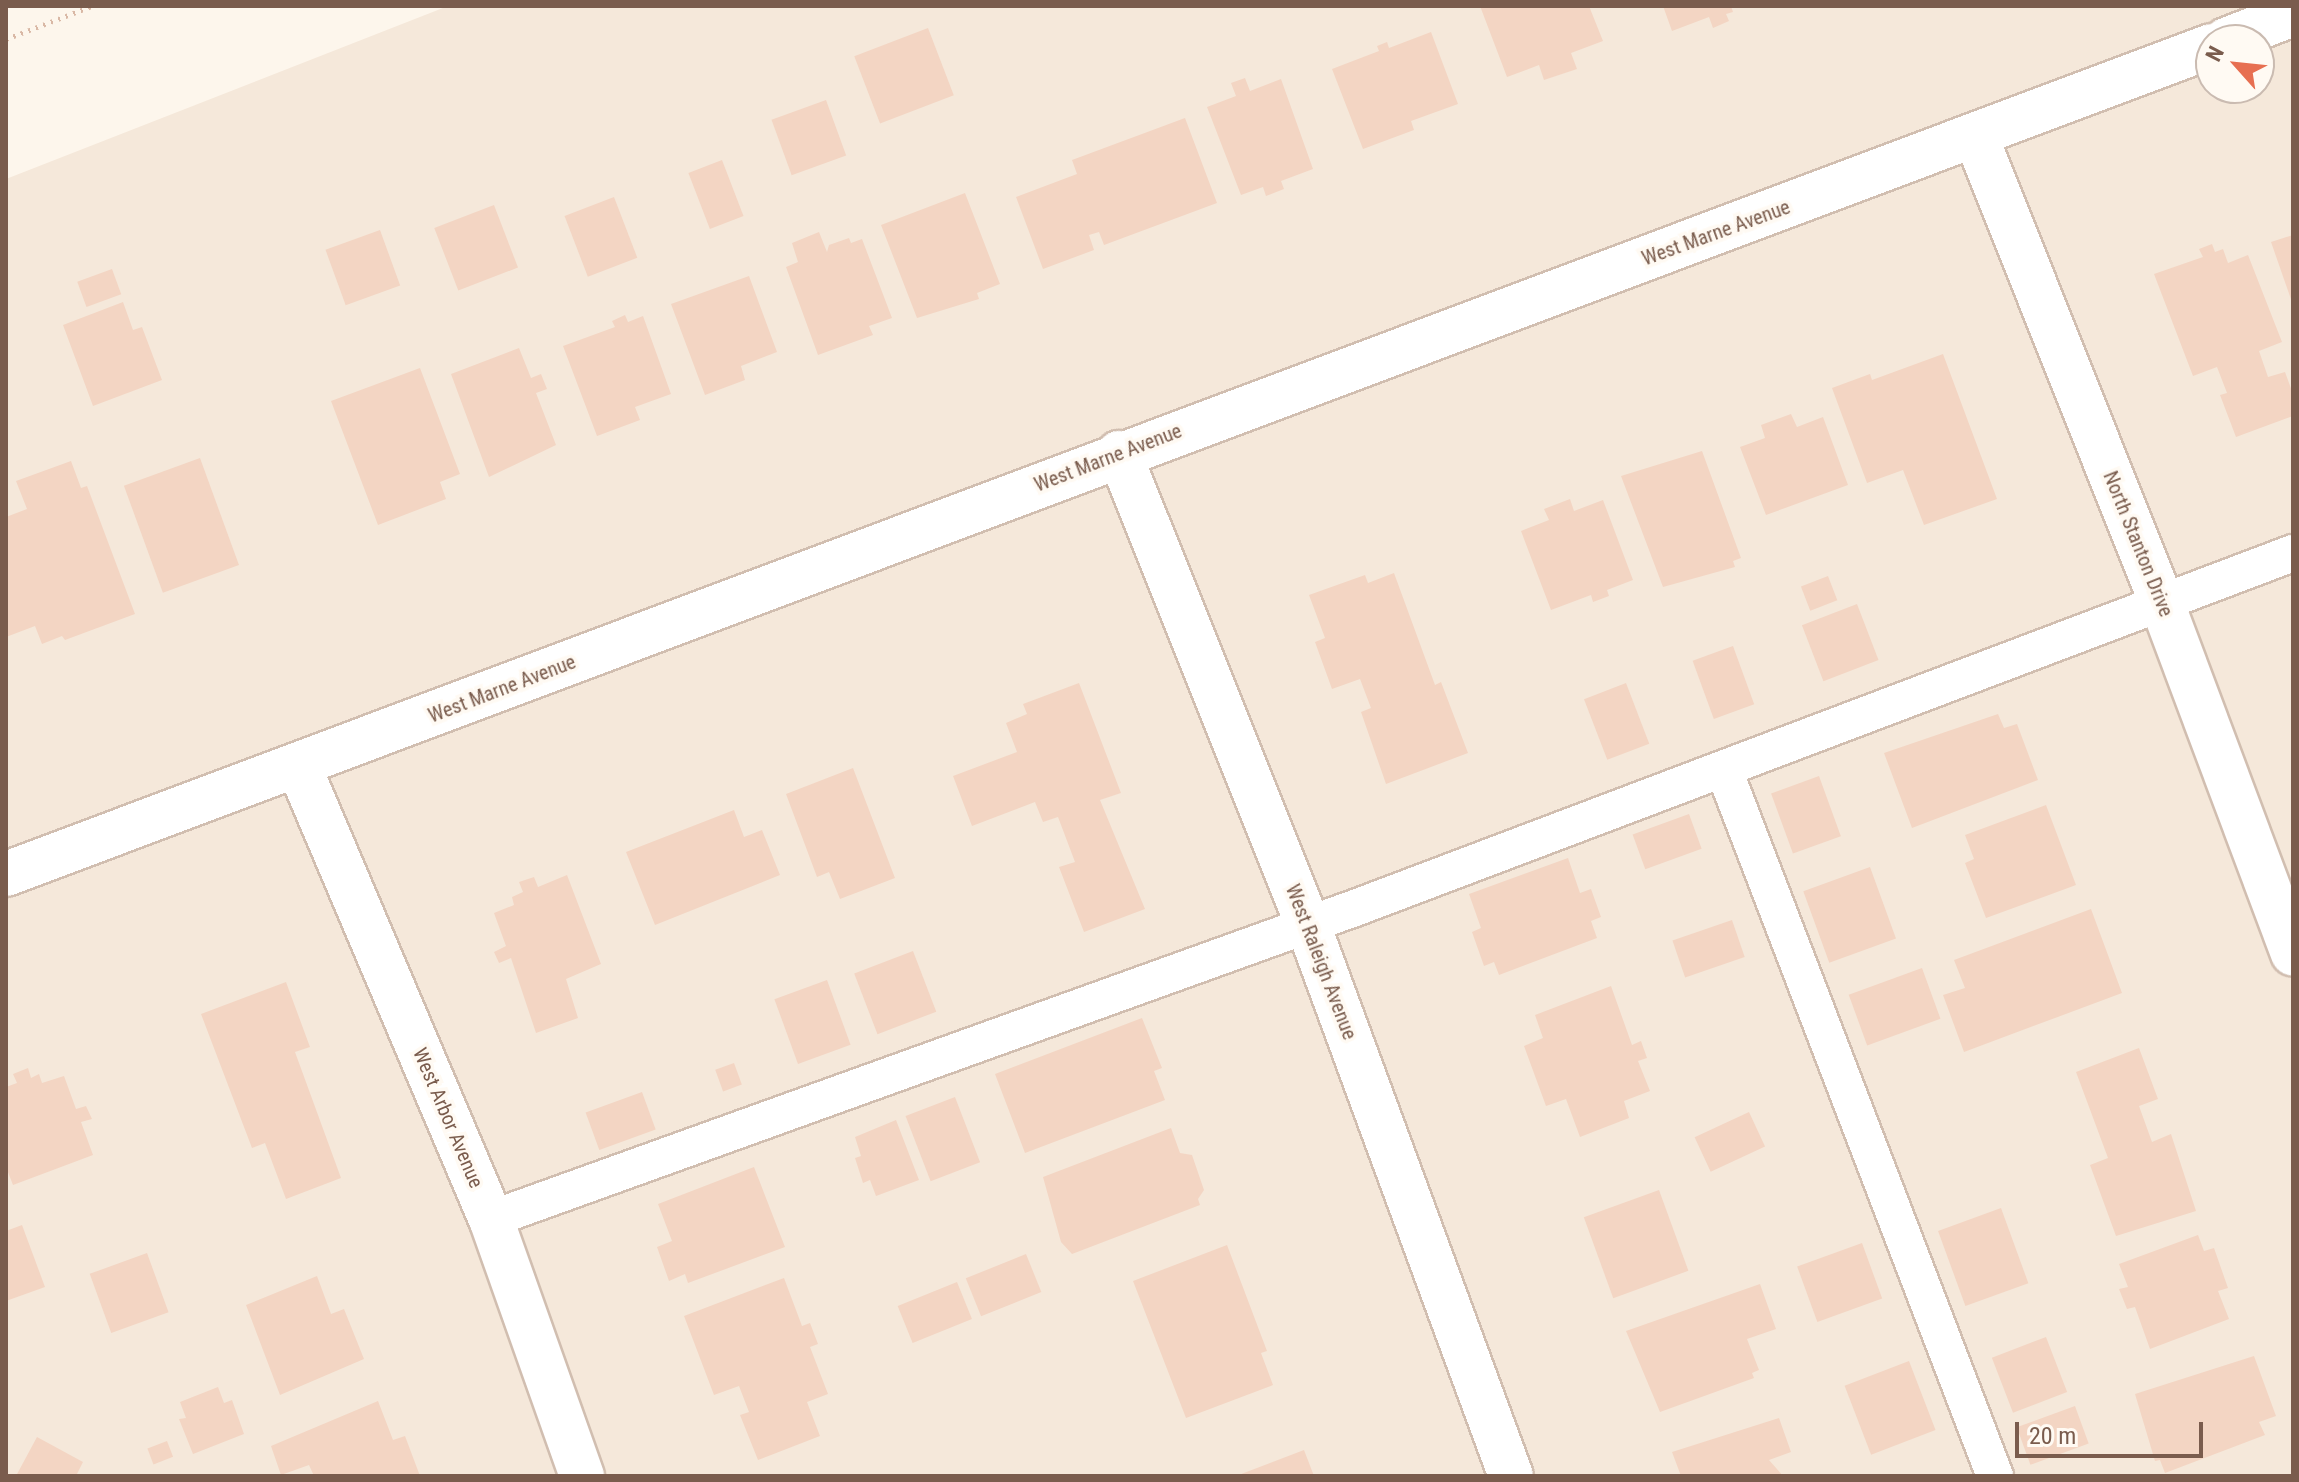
<!DOCTYPE html>
<style>
body{margin:0}
#map{position:relative;width:2299px;height:1482px;overflow:hidden;background:#fdf6ec;font-family:"Roboto Condensed",sans-serif}
div>[style]{position:absolute}
[style*='--x']{left:calc(var(--x)*1px);top:calc(var(--y)*1px);width:calc(var(--w)*1px);rotate:calc(var(--a)*1deg)}
.residential>*{inset:0;background:#f5e8da}
.building>*{inset:0;background:#f3d5c3;transform-origin:0 0}
.path>*{height:5px;margin-top:-2.5px;transform-origin:0;background:repeating-linear-gradient(90deg,#d9b8a5 0 2px,transparent 0 8px)}
.roads{filter:drop-shadow(2px 0 #d1beb0) drop-shadow(-2px 0 #d1beb0) drop-shadow(0 2px #d1beb0) drop-shadow(0 -2px #d1beb0)}
.service>*{height:36px;margin:-18px;padding:0 18px;transform-origin:18px;border-radius:18px;background:#fff}
.minor>*{height:44px;margin:-22px;padding:0 22px;transform-origin:22px;border-radius:22px;background:#fff}
span{translate:-50% -50%;white-space:nowrap;text-align:center;line-height:1.15;-webkit-text-stroke:7px #fffaf3;paint-order:stroke}
.street-label{font-size:20px;color:#7a5c4d}
.frame{position:absolute;inset:0;border:8px solid #7a5c4d;pointer-events:none}
.north{position:absolute;left:2195px;top:24px;width:80px;height:80px;box-sizing:border-box;background:#fffaf3;border:2px solid #cabbb1;border-radius:50%;rotate:297deg;font-size:22px;font-weight:700;line-height:32px;text-align:center;color:#7a5c4d}
.north::after{content:'';display:block;margin:auto;width:28px;height:36px;background:#e76f51;clip-path:polygon(50% 0,100% 100%,50% 72%,0 100%)}
.scale{position:absolute;left:2015px;top:1422px;width:188px;height:36px;box-sizing:border-box;border:4px solid #7a5c4d;border-top:0;padding-left:10px;font-size:24px;line-height:28px;white-space:nowrap;color:#7a5c4d;-webkit-text-stroke:6px #fffaf3;paint-order:stroke}
</style>
<div id="map">
<div class="residential">
<i style="clip-path:polygon(evenodd,448px 6px,2293px 6px,2293px 1476px,6px 1476px,6px 179px,448px 6px,2211px 40px,2259px 40px,2259px 88px,2211px 88px,2211px 40px)"></i>
</div>
<div class="building">
<i style="clip-path:polygon(1480px 6px,1589px 6px,1603px 41px,1571px 53px,1577px 69px,1544px 80px,1539px 65px,1507px 77px)"></i>
<i style="clip-path:polygon(1663px 6px,1731px 6px,1733px 12px,1726px 14px,1729px 21px,1713px 28px,1709px 17px,1672px 31px)"></i>
<i style="left:928px;top:28px;width:72px;height:79px;rotate:69deg"></i>
<i style="clip-path:polygon(1431px 32px,1458px 104px,1411px 121px,1414px 130px,1363px 149px,1332px 69px,1379px 51px,1377px 46px,1387px 42px,1389px 48px)"></i>
<i style="clip-path:polygon(1245px 78px,1250px 91px,1281px 79px,1313px 169px,1281px 181px,1284px 189px,1266px 196px,1263px 187px,1241px 195px,1207px 107px,1236px 96px,1231px 83px)"></i>
<i style="left:826px;top:100px;width:59px;height:58px;rotate:70deg"></i>
<i style="clip-path:polygon(1185px 118px,1217px 203px,1104px 245px,1099px 232px,1089px 235px,1094px 250px,1043px 269px,1016px 197px,1077px 174px,1072px 160px)"></i>
<i style="left:722px;top:160px;width:60px;height:36px;rotate:69deg"></i>
<i style="clip-path:polygon(965px 193px,1000px 284px,977px 293px,979px 299px,917px 318px,881px 225px)"></i>
<i style="left:614px;top:197px;width:65px;height:53px;rotate:69deg"></i>
<i style="left:494px;top:205px;width:67px;height:64px;rotate:69deg"></i>
<i style="left:380px;top:230px;width:59px;height:58px;rotate:70deg"></i>
<i style="clip-path:polygon(819px 232px,827px 252px,829px 245px,849px 238px,851px 243px,862px 239px,892px 318px,869px 326px,873px 335px,818px 355px,786px 267px,798px 262px,792px 243px)"></i>
<i style="clip-path:polygon(2293px 235px,2293px 305px,2271px 242px)"></i>
<i style="clip-path:polygon(2212px 244px,2215px 252px,2223px 249px,2228px 263px,2248px 255px,2282px 342px,2259px 351px,2268px 377px,2285px 372px,2293px 394px,2293px 416px,2236px 437px,2220px 395px,2227px 393px,2217px 367px,2193px 376px,2154px 274px,2203px 257px,2199px 249px)"></i>
<i style="left:112px;top:269px;width:27px;height:37px;rotate:70deg"></i>
<i style="clip-path:polygon(749px 276px,777px 352px,741px 366px,745px 380px,705px 395px,671px 304px)"></i>
<i style="clip-path:polygon(123px 302px,133px 330px,142px 327px,162px 380px,93px 406px,63px 325px)"></i>
<i style="clip-path:polygon(625px 315px,628px 322px,643px 316px,671px 394px,635px 407px,640px 420px,597px 436px,563px 346px,615px 327px,612px 321px)"></i>
<i style="clip-path:polygon(519px 348px,531px 378px,541px 374px,547px 389px,536px 393px,556px 445px,489px 477px,451px 374px)"></i>
<i style="clip-path:polygon(1943px 354px,1997px 499px,1924px 525px,1903px 470px,1867px 483px,1832px 388px,1870px 374px,1872px 380px)"></i>
<i style="clip-path:polygon(420px 368px,460px 474px,440px 482px,446px 499px,378px 525px,331px 401px)"></i>
<i style="clip-path:polygon(1791px 414px,1797px 427px,1823px 417px,1848px 485px,1766px 515px,1740px 447px,1765px 438px,1761px 425px)"></i>
<i style="clip-path:polygon(1702px 451px,1741px 558px,1733px 561px,1735px 567px,1663px 587px,1621px 476px)"></i>
<i style="left:200px;top:458px;width:114px;height:81px;rotate:70deg"></i>
<i style="clip-path:polygon(71px 461px,81px 488px,87px 486px,135px 614px,65px 640px,62px 636px,42px 644px,35px 626px,6px 637px,6px 517px,27px 509px,16px 481px)"></i>
<i style="clip-path:polygon(1570px 499px,1574px 511px,1603px 500px,1633px 580px,1607px 590px,1609px 596px,1593px 602px,1591px 595px,1551px 610px,1521px 531px,1549px 520px,1544px 509px)"></i>
<i style="clip-path:polygon(1394px 573px,1435px 685px,1441px 682px,1468px 753px,1386px 784px,1361px 712px,1371px 708px,1360px 679px,1332px 689px,1315px 642px,1325px 638px,1309px 595px,1365px 575px,1368px 583px)"></i>
<i style="left:1828px;top:576px;width:26px;height:29px;rotate:69deg"></i>
<i style="left:1857px;top:604px;width:60px;height:59px;rotate:69deg"></i>
<i style="left:1733px;top:646px;width:62px;height:43px;rotate:70deg"></i>
<i style="clip-path:polygon(1079px 683px,1121px 793px,1100px 800px,1145px 909px,1084px 932px,1059px 867px,1075px 862px,1058px 817px,1043px 822px,1035px 802px,972px 826px,953px 776px,1017px 752px,1006px 723px,1027px 714px,1023px 704px)"></i>
<i style="left:1626px;top:683px;width:65px;height:45px;rotate:69deg"></i>
<i style="clip-path:polygon(1998px 714px,2004px 728px,2017px 724px,2038px 780px,1912px 828px,1884px 753px)"></i>
<i style="clip-path:polygon(853px 768px,895px 878px,840px 899px,829px 872px,817px 877px,786px 794px)"></i>
<i style="left:1819px;top:776px;width:64px;height:51px;rotate:70deg"></i>
<i style="clip-path:polygon(2046px 805px,2076px 885px,1986px 918px,1965px 863px,1974px 859px,1965px 835px)"></i>
<i style="clip-path:polygon(734px 810px,744px 837px,762px 830px,780px 875px,655px 925px,626px 852px)"></i>
<i style="left:1689px;top:814px;width:37px;height:60px;rotate:70deg"></i>
<i style="clip-path:polygon(1568px 858px,1580px 893px,1591px 889px,1601px 917px,1591px 921px,1597px 938px,1499px 975px,1494px 962px,1484px 966px,1472px 932px,1481px 928px,1469px 894px)"></i>
<i style="left:1870px;top:867px;width:76px;height:71px;rotate:70deg"></i>
<i style="clip-path:polygon(567px 875px,601px 964px,566px 979px,578px 1018px,536px 1033px,511px 958px,499px 963px,494px 952px,506px 946px,494px 913px,514px 905px,512px 897px,523px 892px,519px 882px,534px 877px,538px 887px)"></i>
<i style="clip-path:polygon(2091px 909px,2122px 993px,1964px 1052px,1943px 995px,1965px 988px,1954px 960px)"></i>
<i style="left:1732px;top:920px;width:39px;height:63px;rotate:71deg"></i>
<i style="left:913px;top:951px;width:65px;height:63px;rotate:69deg"></i>
<i style="left:1922px;top:968px;width:54px;height:78px;rotate:70deg"></i>
<i style="left:827px;top:980px;width:69px;height:56px;rotate:70deg"></i>
<i style="clip-path:polygon(286px 982px,310px 1047px,295px 1052px,341px 1178px,286px 1199px,265px 1143px,252px 1148px,201px 1014px)"></i>
<i style="clip-path:polygon(1611px 986px,1632px 1045px,1641px 1041px,1647px 1058px,1638px 1061px,1650px 1091px,1624px 1101px,1629px 1118px,1580px 1137px,1566px 1099px,1546px 1106px,1524px 1046px,1543px 1038px,1535px 1015px)"></i>
<i style="clip-path:polygon(1142px 1018px,1162px 1068px,1154px 1071px,1165px 1100px,1025px 1153px,995px 1074px)"></i>
<i style="clip-path:polygon(2139px 1048px,2158px 1099px,2139px 1106px,2152px 1142px,2171px 1134px,2196px 1211px,2116px 1236px,2090px 1165px,2108px 1158px,2076px 1072px)"></i>
<i style="left:734px;top:1063px;width:23px;height:20px;rotate:70deg"></i>
<i style="clip-path:polygon(28px 1068px,31px 1078px,39px 1074px,42px 1083px,64px 1076px,76px 1109px,86px 1106px,92px 1119px,81px 1122px,93px 1155px,13px 1185px,6px 1167px,6px 1087px,17px 1083px,13px 1074px)"></i>
<i style="left:642px;top:1092px;width:40px;height:60px;rotate:70deg"></i>
<i style="left:955px;top:1097px;width:70px;height:53px;rotate:69deg"></i>
<i style="left:1749px;top:1112px;width:38px;height:60px;rotate:65deg"></i>
<i style="clip-path:polygon(896px 1120px,919px 1180px,876px 1196px,870px 1180px,863px 1183px,855px 1158px,861px 1156px,855px 1137px)"></i>
<i style="clip-path:polygon(1171px 1128px,1180px 1153px,1192px 1155px,1204px 1190px,1198px 1199px,1200px 1205px,1072px 1254px,1061px 1242px,1043px 1177px)"></i>
<i style="clip-path:polygon(754px 1167px,785px 1247px,688px 1283px,685px 1274px,669px 1281px,657px 1247px,672px 1241px,658px 1204px)"></i>
<i style="left:1659px;top:1190px;width:86px;height:80px;rotate:70deg"></i>
<i style="left:2001px;top:1208px;width:80px;height:67px;rotate:70deg"></i>
<i style="clip-path:polygon(22px 1225px,45px 1287px,6px 1301px,6px 1231px)"></i>
<i style="clip-path:polygon(2198px 1235px,2204px 1251px,2214px 1248px,2228px 1288px,2218px 1291px,2229px 1319px,2150px 1349px,2135px 1307px,2127px 1309px,2119px 1289px,2128px 1287px,2119px 1264px)"></i>
<i style="left:1862px;top:1243px;width:59px;height:69px;rotate:70deg"></i>
<i style="clip-path:polygon(1227px 1245px,1267px 1351px,1261px 1353px,1273px 1385px,1186px 1418px,1133px 1281px)"></i>
<i style="left:147px;top:1253px;width:63px;height:61px;rotate:70deg"></i>
<i style="left:1026px;top:1254px;width:41px;height:65px;rotate:68deg"></i>
<i style="clip-path:polygon(317px 1276px,331px 1314px,344px 1309px,364px 1359px,280px 1395px,246px 1305px)"></i>
<i style="clip-path:polygon(784px 1278px,802px 1326px,810px 1323px,818px 1344px,810px 1347px,828px 1394px,807px 1402px,820px 1436px,758px 1460px,740px 1415px,749px 1412px,739px 1386px,714px 1395px,684px 1316px)"></i>
<i style="left:957px;top:1282px;width:40px;height:64px;rotate:68deg"></i>
<i style="clip-path:polygon(1760px 1284px,1776px 1329px,1747px 1339px,1759px 1370px,1752px 1373px,1754px 1378px,1660px 1412px,1626px 1331px)"></i>
<i style="left:2046px;top:1337px;width:59px;height:58px;rotate:69deg"></i>
<i style="clip-path:polygon(2254px 1356px,2276px 1416px,2259px 1422px,2265px 1435px,2165px 1473px,2160px 1460px,2155px 1461px,2135px 1394px)"></i>
<i style="left:1909px;top:1361px;width:74px;height:69px;rotate:69deg"></i>
<i style="clip-path:polygon(218px 1387px,224px 1403px,232px 1400px,244px 1434px,193px 1454px,179px 1419px,186px 1418px,180px 1402px)"></i>
<i style="clip-path:polygon(378px 1401px,393px 1440px,405px 1436px,420px 1476px,314px 1476px,309px 1465px,281px 1475px,271px 1446px)"></i>
<i style="left:2075px;top:1406px;width:40px;height:62px;rotate:70deg"></i>
<i style="clip-path:polygon(1779px 1418px,1791px 1452px,1769px 1460px,1783px 1476px,1681px 1476px,1672px 1452px)"></i>
<i style="clip-path:polygon(37px 1437px,83px 1462px,76px 1476px,16px 1476px)"></i>
<i style="left:167px;top:1441px;width:17px;height:21px;rotate:69deg"></i>
<i style="clip-path:polygon(1304px 1450px,1314px 1476px,1236px 1476px)"></i>
</div>
<div class="path">
<i style="--x:6;--y:39;--w:92;--a:-21"></i>
</div>
<div class="roads">
<div class="service">
<i style="--x:1724;--y:770;--w:756;--a:69"></i>
<i style="--x:491;--y:1219;--w:918;--a:-19.8"></i>
<i style="--x:1355;--y:908;--w:1003;--a:-20.73"></i>
</div>
<div class="minor">
<i style="--x:2226;--y:40;--w:72;--a:-21.2"></i>
<i style="--x:1976;--y:137;--w:505;--a:68.26"></i>
<i style="--x:2163;--y:606;--w:371;--a:69.5"></i>
<i style="--x:1119;--y:453;--w:508;--a:68.18"></i>
<i style="--x:1308;--y:925;--w:587;--a:69.78"></i>
<i style="--x:299;--y:767;--w:491;--a:67"></i>
<i style="--x:491;--y:1219;--w:273;--a:70.5"></i>
<i style="--x:6;--y:874;--w:2355;--a:-20.58"></i>
</div>
</div>
<div class="street-label">
<span style="left:1716px;top:233px;rotate:-20deg">West Marne Avenue</span>
<span style="left:1108px;top:458px;rotate:-21deg">West Marne Avenue</span>
<span style="left:2138px;top:544px;rotate:68deg">North Stanton Drive</span>
<span style="left:502px;top:689px;rotate:-21deg">West Marne Avenue</span>
<span style="left:1321px;top:962px;rotate:69deg">West Raleigh Avenue</span>
<span style="left:448px;top:1118px;rotate:67deg">West Arbor Avenue</span>
</div>
<div class="frame"></div>
<div class="north">N</div>
<div class="scale">20 m</div>
</div>
